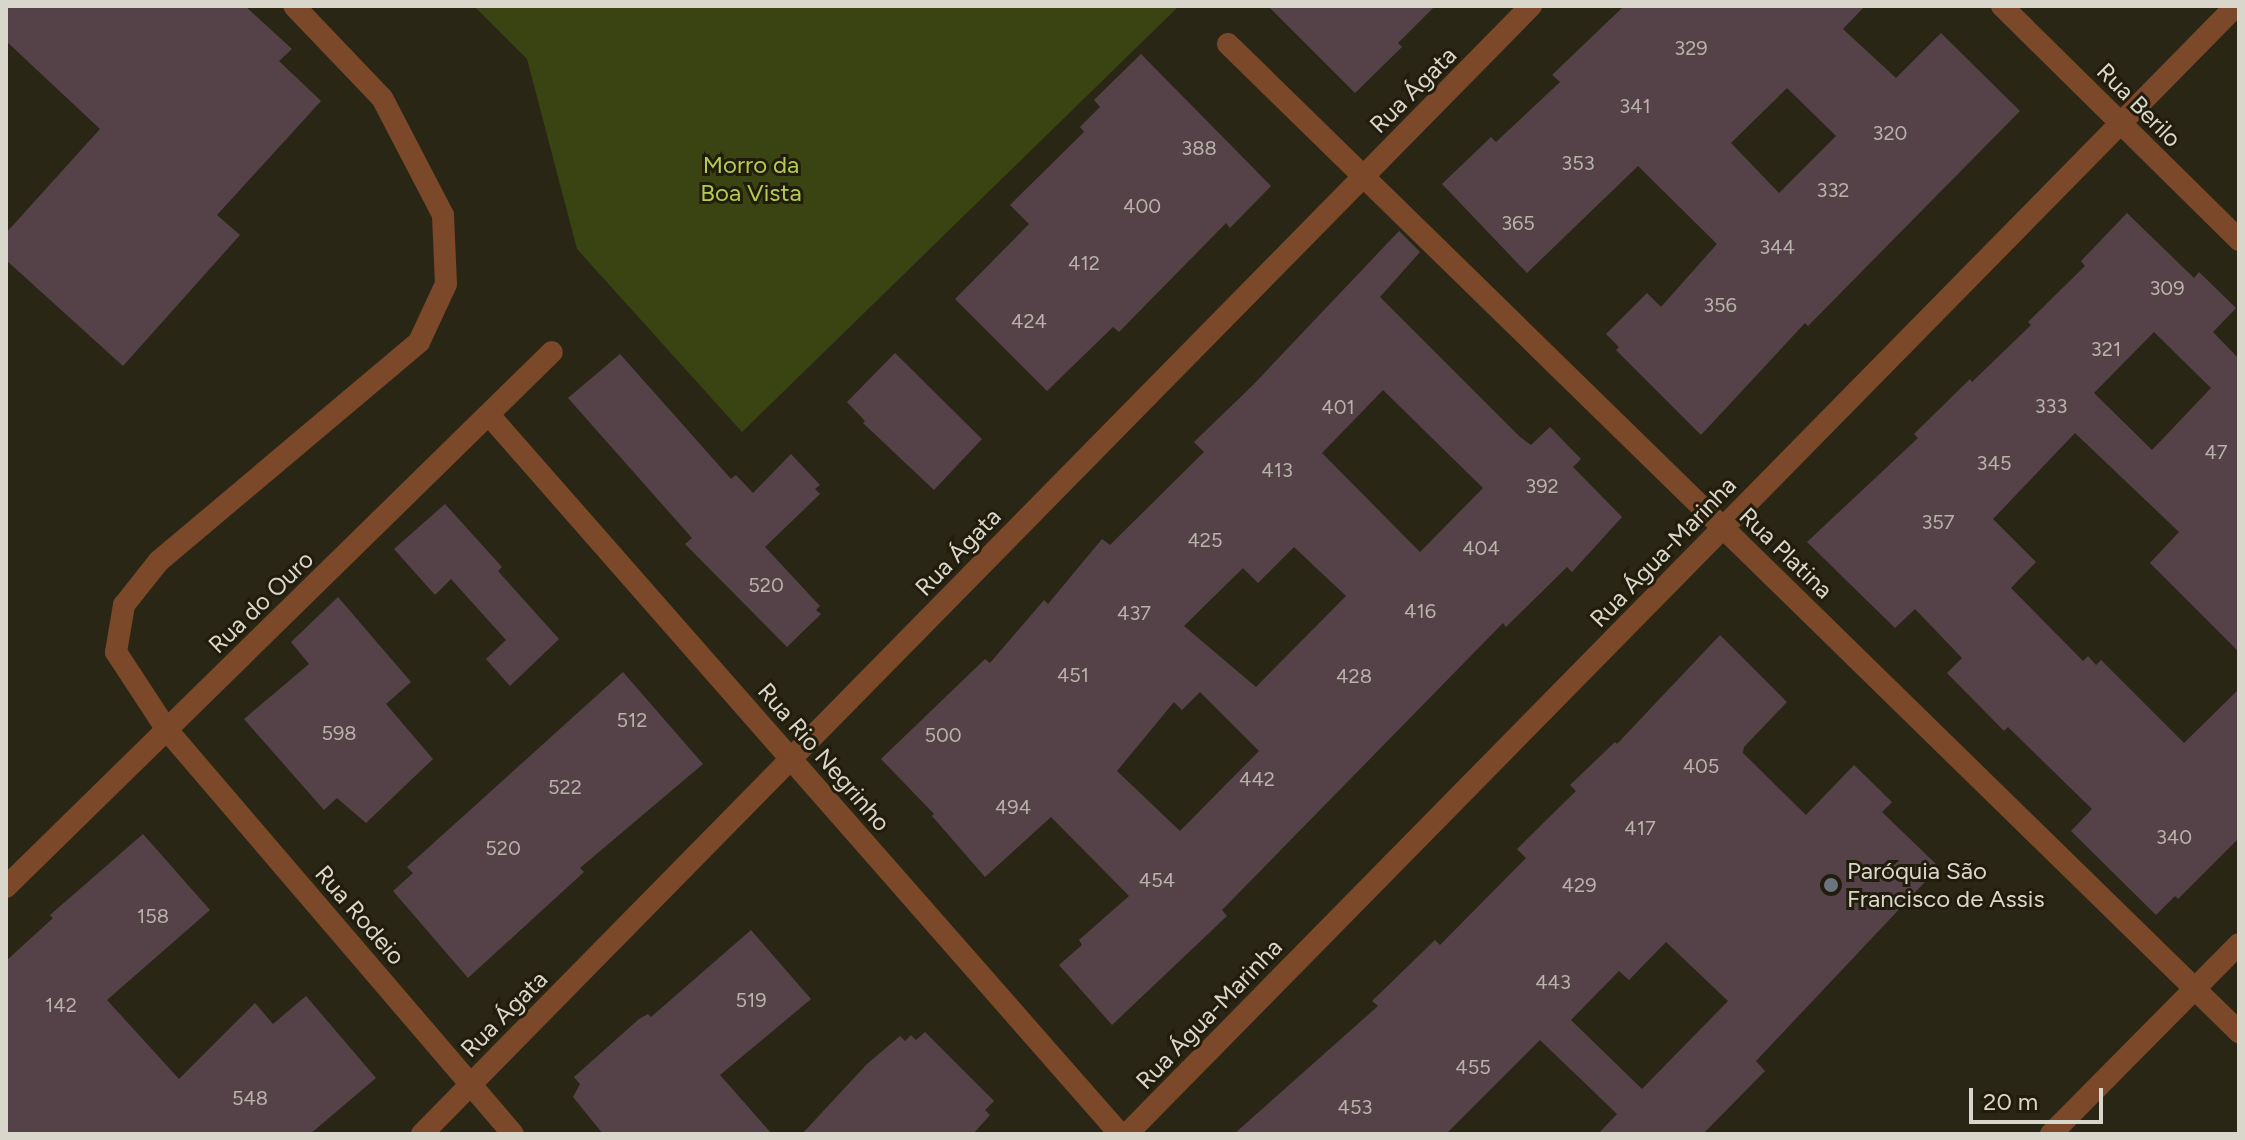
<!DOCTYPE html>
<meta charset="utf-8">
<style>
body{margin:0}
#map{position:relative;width:2245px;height:1140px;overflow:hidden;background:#2a2616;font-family:Figtree,sans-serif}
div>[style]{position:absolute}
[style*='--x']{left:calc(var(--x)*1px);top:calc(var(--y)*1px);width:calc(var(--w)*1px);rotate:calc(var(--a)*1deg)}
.green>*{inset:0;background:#3a4312}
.building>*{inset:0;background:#554248}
.service>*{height:22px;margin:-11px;padding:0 11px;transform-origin:11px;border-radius:11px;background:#7b4829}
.minor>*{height:22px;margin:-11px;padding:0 11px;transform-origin:11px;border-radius:11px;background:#7b4829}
.dots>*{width:22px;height:22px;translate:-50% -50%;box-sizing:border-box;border:4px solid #211c0c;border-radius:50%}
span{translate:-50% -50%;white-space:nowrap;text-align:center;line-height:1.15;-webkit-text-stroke:6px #211c0c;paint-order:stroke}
.number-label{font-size:20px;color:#b8b2ab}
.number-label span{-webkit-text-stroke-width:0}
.street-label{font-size:24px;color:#d9d7cc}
.park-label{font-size:24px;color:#b2cc4d}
.poi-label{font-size:24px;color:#d9d7cc}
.left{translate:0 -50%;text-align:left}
.frame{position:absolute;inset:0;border:8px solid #d9d7cc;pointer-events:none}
.scale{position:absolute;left:1969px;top:1088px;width:134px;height:36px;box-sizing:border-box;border:4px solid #d9d7cc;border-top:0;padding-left:10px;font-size:24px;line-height:28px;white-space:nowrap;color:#d9d7cc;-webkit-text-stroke:6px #211c0c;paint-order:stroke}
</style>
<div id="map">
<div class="green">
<i style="clip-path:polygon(474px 6px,1179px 6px,742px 432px,577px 249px,527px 59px)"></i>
</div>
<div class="building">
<i style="clip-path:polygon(6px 6px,245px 6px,292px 49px,279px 61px,321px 101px,217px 215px,240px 235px,123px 366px,6px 260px,6px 233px,100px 129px,6px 41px)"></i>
<i style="clip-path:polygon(1268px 6px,1435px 6px,1398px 43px,1402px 47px,1355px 93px)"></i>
<i style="clip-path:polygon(evenodd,1624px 6px,1865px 6px,1843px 29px,1896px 78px,1941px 33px,2020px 111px,1808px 326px,1805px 323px,1701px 435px,1616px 350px,1619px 347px,1606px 334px,1647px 293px,1661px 307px,1717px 244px,1638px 166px,1527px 273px,1442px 184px,1491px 137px,1496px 142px,1560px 82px,1552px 75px,1624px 6px,1787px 88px,1836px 136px,1779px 193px,1731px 143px,1787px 88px)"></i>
<i style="clip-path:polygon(1141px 54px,1271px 186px,1230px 228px,1226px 223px,1119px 332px,1113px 327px,1047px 391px,955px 299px,1029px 224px,1010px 205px,1084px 132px,1080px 127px,1100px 107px,1094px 100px)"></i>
<i style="clip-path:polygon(evenodd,2127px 213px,2194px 278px,2199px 272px,2236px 308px,2213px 332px,2239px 359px,2239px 652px,2150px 563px,2179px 532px,2075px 433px,1993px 519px,2036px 562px,2011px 588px,2083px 661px,2088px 656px,2096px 665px,2101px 660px,2184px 743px,2239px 689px,2239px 838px,2178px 899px,2175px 896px,2156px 915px,2071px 831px,2092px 809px,2008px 727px,2004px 731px,1947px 673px,1962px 658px,1915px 609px,1895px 628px,1807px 542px,1918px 438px,1914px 434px,1970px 379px,1972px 382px,2031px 325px,2028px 322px,2085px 266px,2081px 261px,2127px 213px,2154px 332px,2211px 388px,2152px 450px,2094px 393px,2154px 332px)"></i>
<i style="clip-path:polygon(evenodd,1399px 231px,1420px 252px,1380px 297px,1520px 437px,1531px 445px,1550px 427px,1581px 459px,1573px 467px,1622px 517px,1572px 572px,1567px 567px,1506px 627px,1503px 623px,1222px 910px,1227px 916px,1112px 1025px,1059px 965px,1082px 945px,1079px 940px,1129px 896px,1051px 817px,985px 877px,932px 816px,934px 814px,881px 759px,985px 659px,990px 663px,1044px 600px,1048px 604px,1102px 539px,1110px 545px,1204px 452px,1194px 442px,1253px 385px,1399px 231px,1383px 390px,1483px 488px,1420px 552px,1322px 453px,1383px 390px,1399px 231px,1294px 547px,1346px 596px,1256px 687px,1184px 626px,1243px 568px,1258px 583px,1294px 547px,1399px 231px,1200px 692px,1259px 751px,1180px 831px,1117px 771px,1174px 702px,1182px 710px,1200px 692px)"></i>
<i style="clip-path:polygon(895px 353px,982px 439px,934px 490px,863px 423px,865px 421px,847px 402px)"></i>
<i style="clip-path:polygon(620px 354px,731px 479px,736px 475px,753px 493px,791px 454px,820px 485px,815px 489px,820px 494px,765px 547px,820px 606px,816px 610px,821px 614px,787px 647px,685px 544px,692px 538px,568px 398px)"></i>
<i style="clip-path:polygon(445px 504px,502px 567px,498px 571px,559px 639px,510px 686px,486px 659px,506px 640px,451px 579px,435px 595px,394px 549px)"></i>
<i style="clip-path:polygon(338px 597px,411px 682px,386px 704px,433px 759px,366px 823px,337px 798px,324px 810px,244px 719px,309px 664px,291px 642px)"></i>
<i style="clip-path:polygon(evenodd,1720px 635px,1787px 702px,1744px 747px,1743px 753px,1806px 815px,1854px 765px,1892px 802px,1882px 812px,1939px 867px,1756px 1061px,1765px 1071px,1703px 1134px,1598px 1134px,1617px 1114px,1540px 1040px,1446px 1134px,1234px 1134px,1378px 1006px,1372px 1001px,1435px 940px,1440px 945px,1526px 858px,1517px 849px,1576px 791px,1570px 785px,1615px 742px,1617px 744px,1720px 635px,1666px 942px,1728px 1001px,1642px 1089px,1571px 1020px,1619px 971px,1629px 980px,1666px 942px)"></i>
<i style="clip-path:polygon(623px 672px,703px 764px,580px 868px,584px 872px,468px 978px,393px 891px,413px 873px,407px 867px)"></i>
<i style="clip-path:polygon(143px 834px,210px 910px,107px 1000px,179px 1079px,255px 1003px,273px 1024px,306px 996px,376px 1078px,310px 1134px,6px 1134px,6px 961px,53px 918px,50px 915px)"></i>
<i style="clip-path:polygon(751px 930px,811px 999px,720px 1075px,772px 1134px,603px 1134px,573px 1097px,580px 1084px,574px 1077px,639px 1019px,648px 1014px,651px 1017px)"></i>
<i style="clip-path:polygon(925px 1032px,994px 1101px,985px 1110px,990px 1115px,973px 1134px,802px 1134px,867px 1064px,900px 1036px,905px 1041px,911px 1035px,916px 1040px)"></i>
</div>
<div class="service">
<i style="--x:167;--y:730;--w:93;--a:-123.2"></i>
<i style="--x:116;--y:652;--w:48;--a:-80.3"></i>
<i style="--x:124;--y:605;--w:56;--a:-51.5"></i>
<i style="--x:159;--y:561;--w:340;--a:-40.1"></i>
<i style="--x:419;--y:342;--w:64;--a:-65"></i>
<i style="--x:446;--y:284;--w:69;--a:-92.5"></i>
<i style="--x:443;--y:215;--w:132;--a:-117.5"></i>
<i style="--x:382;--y:98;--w:127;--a:-133.7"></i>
</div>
<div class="minor">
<i style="--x:2002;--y:6;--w:333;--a:44.6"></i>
<i style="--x:1228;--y:44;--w:1414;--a:44.34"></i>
<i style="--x:489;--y:415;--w:957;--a:48.73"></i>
<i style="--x:167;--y:730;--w:532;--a:49.42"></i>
<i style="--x:6;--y:887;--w:764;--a:-44.42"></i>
<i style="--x:422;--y:1134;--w:1582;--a:-45.49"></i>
<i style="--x:1127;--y:1134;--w:1582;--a:-45.49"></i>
<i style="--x:2051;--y:1134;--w:267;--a:-45.3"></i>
</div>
<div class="dots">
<i style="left:1831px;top:885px;background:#6b7280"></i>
</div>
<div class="number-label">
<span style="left:1691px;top:48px">329</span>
<span style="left:1635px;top:106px">341</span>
<span style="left:1890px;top:133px">320</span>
<span style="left:1199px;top:148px">388</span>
<span style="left:1578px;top:163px">353</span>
<span style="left:1833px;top:190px">332</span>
<span style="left:1142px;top:206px">400</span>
<span style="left:1518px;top:223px">365</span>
<span style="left:1777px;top:247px">344</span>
<span style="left:1084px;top:263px">412</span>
<span style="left:2167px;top:288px">309</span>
<span style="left:1720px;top:305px">356</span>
<span style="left:1029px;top:321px">424</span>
<span style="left:2106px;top:349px">321</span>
<span style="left:2051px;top:406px">333</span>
<span style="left:1338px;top:407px">401</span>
<span style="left:2216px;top:452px">47</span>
<span style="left:1994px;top:463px">345</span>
<span style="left:1277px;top:470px">413</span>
<span style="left:1542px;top:486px">392</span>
<span style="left:1938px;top:522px">357</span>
<span style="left:1205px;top:540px">425</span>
<span style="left:1481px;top:548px">404</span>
<span style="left:766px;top:585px">520</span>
<span style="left:1420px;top:611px">416</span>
<span style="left:1134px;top:613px">437</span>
<span style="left:1073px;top:675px">451</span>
<span style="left:1354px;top:676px">428</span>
<span style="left:632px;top:720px">512</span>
<span style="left:339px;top:733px">598</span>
<span style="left:943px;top:735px">500</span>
<span style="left:1701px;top:766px">405</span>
<span style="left:1257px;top:779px">442</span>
<span style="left:565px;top:787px">522</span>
<span style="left:1013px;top:807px">494</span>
<span style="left:1640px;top:828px">417</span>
<span style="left:2174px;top:837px">340</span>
<span style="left:503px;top:848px">520</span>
<span style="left:1157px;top:880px">454</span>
<span style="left:1579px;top:885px">429</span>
<span style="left:153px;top:916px">158</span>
<span style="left:1553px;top:982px">443</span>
<span style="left:751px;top:1000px">519</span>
<span style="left:61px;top:1005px">142</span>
<span style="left:1473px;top:1067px">455</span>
<span style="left:250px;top:1098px">548</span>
<span style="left:1355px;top:1107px">453</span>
</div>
<div class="street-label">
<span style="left:1413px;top:90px;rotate:-45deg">Rua Ágata</span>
<span style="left:2139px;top:105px;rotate:45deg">Rua Berilo</span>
<span style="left:958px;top:552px;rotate:-46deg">Rua Ágata</span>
<span style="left:1663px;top:552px;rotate:-46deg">Rua Água-Marinha</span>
<span style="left:1786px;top:553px;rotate:44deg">Rua Platina</span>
<span style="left:261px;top:602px;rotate:-44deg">Rua do Ouro</span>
<span style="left:824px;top:757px;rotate:49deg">Rua Rio Negrinho</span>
<span style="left:360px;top:915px;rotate:49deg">Rua Rodeio</span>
<span style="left:504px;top:1014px;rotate:-45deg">Rua Ágata</span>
<span style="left:1209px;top:1014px;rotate:-46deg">Rua Água-Marinha</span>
</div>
<div class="park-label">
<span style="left:751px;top:179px">Morro da<br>Boa Vista</span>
</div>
<div class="poi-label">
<span class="left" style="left:1847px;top:885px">Paróquia São<br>Francisco de Assis</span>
</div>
<div class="frame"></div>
<div class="scale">20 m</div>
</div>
